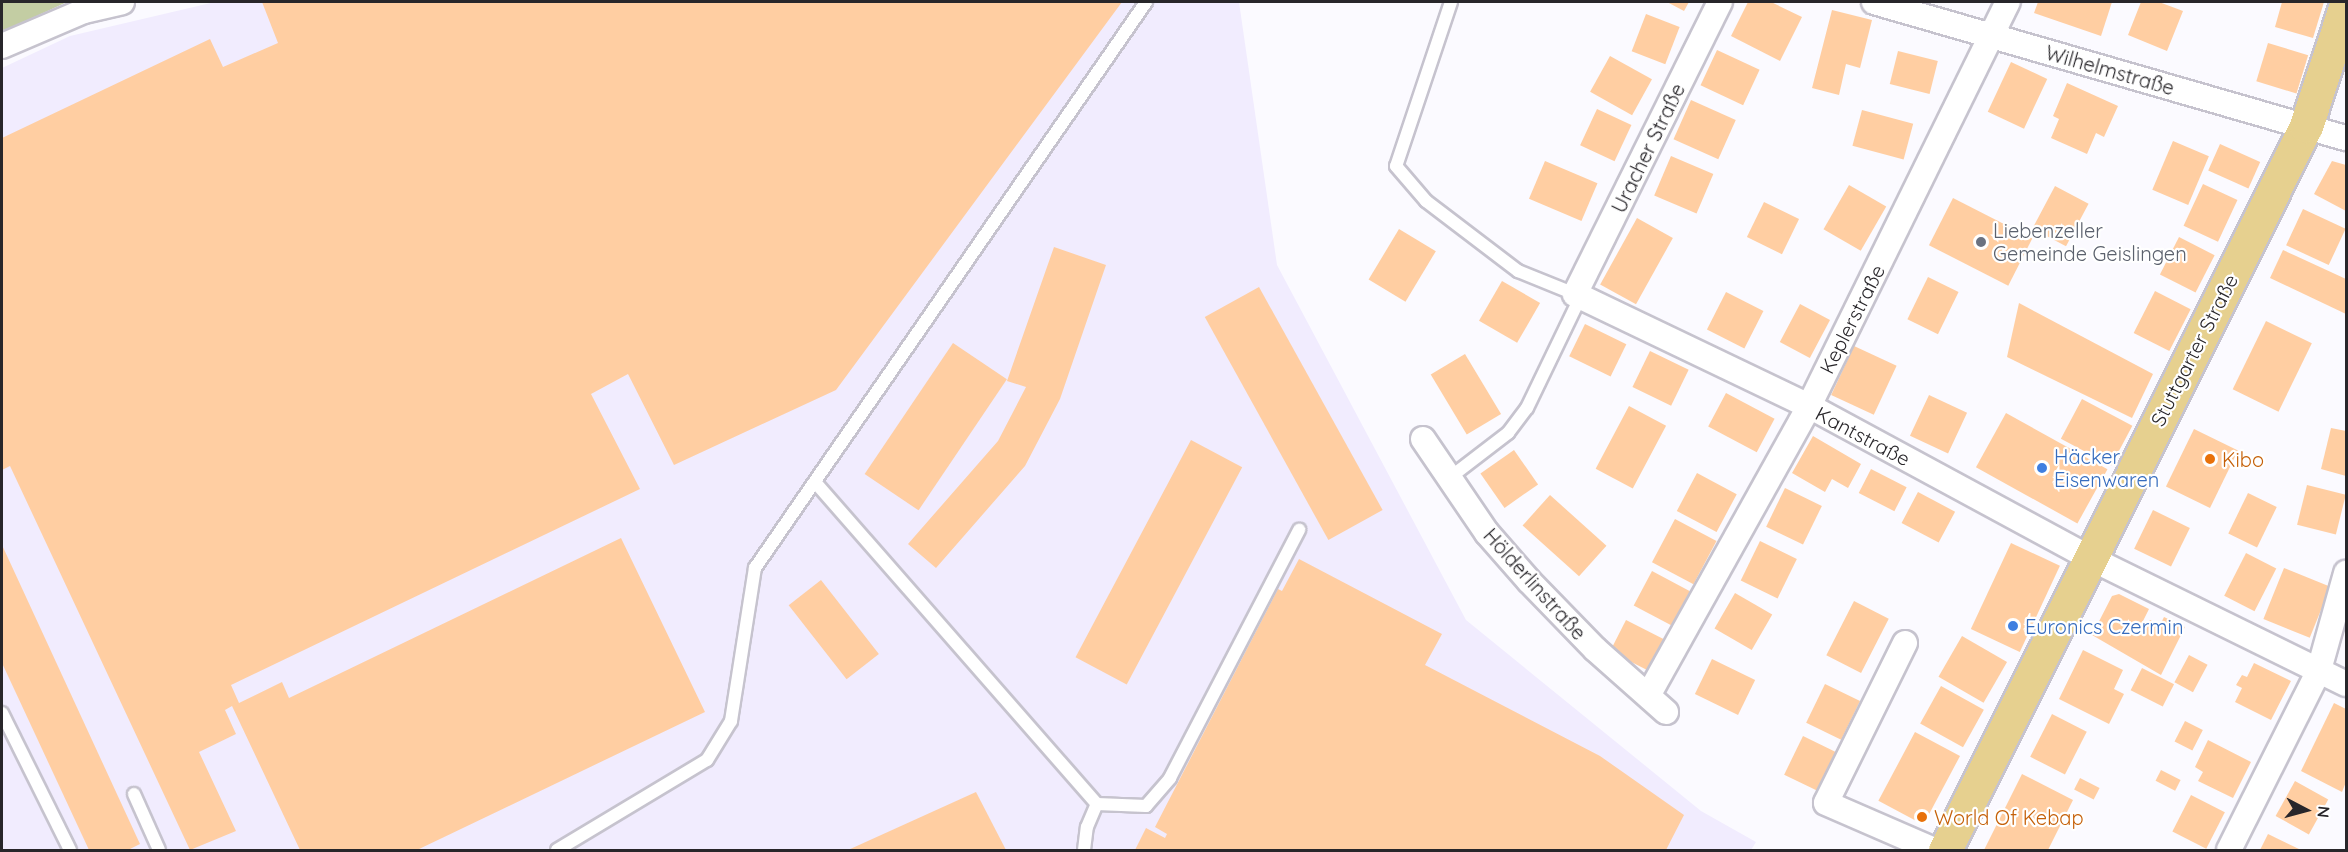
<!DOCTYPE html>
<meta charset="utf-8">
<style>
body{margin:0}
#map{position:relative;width:2348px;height:852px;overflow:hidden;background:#fbfaff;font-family:Quicksand,sans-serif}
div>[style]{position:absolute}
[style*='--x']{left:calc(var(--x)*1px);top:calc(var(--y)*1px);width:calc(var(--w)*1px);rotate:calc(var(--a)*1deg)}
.built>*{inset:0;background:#f1ecfe}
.green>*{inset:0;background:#c3cda3}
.building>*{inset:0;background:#ffcea2;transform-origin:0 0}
.roads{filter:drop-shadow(2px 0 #c6c3ce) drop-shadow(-2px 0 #c6c3ce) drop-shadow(0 2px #c6c3ce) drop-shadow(0 -2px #c6c3ce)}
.lane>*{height:12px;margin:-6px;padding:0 6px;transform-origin:6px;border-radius:6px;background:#fff}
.street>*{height:24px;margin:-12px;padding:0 12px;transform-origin:12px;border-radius:12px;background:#fff}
.primary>*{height:33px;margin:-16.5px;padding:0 16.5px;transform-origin:16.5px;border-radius:16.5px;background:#e6d08f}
.dots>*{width:16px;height:16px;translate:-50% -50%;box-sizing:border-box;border:3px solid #fff;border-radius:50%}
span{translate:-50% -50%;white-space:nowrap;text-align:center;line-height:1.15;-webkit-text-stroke:4.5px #fff;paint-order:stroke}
.street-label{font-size:20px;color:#28262a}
.worship-label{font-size:20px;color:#5b616d}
.left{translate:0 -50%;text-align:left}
.shop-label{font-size:20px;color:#366cbe}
.food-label{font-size:20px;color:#c56008}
.frame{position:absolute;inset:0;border:3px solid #28262a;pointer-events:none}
.north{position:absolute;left:2276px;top:780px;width:60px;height:60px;-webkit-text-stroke:4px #fff;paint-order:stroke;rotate:96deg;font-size:16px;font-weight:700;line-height:24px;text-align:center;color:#28262a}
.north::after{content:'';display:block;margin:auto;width:21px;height:27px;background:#28262a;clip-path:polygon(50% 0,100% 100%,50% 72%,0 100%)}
</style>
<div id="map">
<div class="built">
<i style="clip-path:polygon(215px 2px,1239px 2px,1277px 265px,1466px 620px,1701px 811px,1756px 842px,1751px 850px,2px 850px,2px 68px,70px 36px)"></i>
</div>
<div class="green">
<i style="clip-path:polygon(2px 2px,67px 2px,2px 32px)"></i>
</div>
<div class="building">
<i style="clip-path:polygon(262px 2px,1122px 2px,836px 390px,674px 465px,628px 374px,591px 394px,640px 489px,231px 685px,239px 703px,282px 682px,289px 698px,621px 538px,705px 712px,417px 850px,300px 850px,232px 706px,225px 710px,236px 734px,199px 752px,236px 831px,190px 850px,10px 466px,2px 470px,2px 138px,210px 39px,223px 67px,278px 43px)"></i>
<i style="clip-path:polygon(1667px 2px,1689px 2px,1684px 11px)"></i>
<i style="clip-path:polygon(1748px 2px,1771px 2px,1802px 17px,1780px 61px,1731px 36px)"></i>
<i style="clip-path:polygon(2038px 2px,2112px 2px,2101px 36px,2034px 13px)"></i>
<i style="clip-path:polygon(2141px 2px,2159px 2px,2183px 11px,2167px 51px,2128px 35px)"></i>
<i style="clip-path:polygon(2282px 2px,2324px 2px,2313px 38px,2275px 27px)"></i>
<i style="clip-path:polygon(1832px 10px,1872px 20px,1860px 68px,1846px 64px,1839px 95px,1812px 88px)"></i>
<i style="left:1646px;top:14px;width:36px;height:40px;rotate:21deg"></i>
<i style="left:2268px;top:43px;width:42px;height:40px;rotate:17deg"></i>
<i style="left:1717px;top:50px;width:47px;height:39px;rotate:25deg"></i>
<i style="left:1898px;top:51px;width:41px;height:34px;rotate:14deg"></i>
<i style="left:1610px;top:56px;width:48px;height:41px;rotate:29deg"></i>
<i style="left:2011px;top:62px;width:40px;height:55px;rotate:25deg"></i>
<i style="clip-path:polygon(2067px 83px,2118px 106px,2104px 137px,2096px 133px,2087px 154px,2051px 138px,2059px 119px,2053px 116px)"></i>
<i style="left:1691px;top:100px;width:49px;height:43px;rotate:24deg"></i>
<i style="left:1597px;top:109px;width:38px;height:40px;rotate:25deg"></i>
<i style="left:1862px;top:110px;width:53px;height:37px;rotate:15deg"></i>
<i style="left:2173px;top:141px;width:39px;height:53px;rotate:23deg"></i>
<i style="left:2220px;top:144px;width:44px;height:29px;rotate:24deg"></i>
<i style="left:1671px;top:156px;width:46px;height:43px;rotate:23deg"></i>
<i style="left:1545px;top:161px;width:57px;height:41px;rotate:23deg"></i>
<i style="clip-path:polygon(2332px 161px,2346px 165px,2346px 211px,2314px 194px)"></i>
<i style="left:2203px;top:184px;width:38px;height:46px;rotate:25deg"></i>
<i style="left:1849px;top:185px;width:43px;height:51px;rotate:30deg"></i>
<i style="left:2055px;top:186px;width:38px;height:48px;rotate:28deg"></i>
<i style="left:1953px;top:198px;width:89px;height:53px;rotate:27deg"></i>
<i style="left:1764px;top:202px;width:39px;height:39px;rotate:26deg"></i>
<i style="left:2303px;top:209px;width:47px;height:40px;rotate:25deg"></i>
<i style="left:1637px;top:218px;width:41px;height:76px;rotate:29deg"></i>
<i style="left:1399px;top:229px;width:43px;height:59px;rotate:31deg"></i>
<i style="left:2179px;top:237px;width:40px;height:42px;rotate:27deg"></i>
<i style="clip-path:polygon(1054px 247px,1106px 265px,1060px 399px,1025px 466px,936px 568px,908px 544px,998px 441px,1026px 387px,1007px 381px)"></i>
<i style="clip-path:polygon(2283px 250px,2346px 279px,2346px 314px,2270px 278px)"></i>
<i style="left:1928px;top:277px;width:34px;height:47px;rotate:26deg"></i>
<i style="left:1502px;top:281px;width:44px;height:46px;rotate:30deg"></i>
<i style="left:1259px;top:287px;width:255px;height:62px;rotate:61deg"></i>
<i style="left:2155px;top:291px;width:40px;height:47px;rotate:27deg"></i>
<i style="left:1726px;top:292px;width:42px;height:42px;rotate:27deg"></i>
<i style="clip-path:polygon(2019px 303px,2153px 374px,2132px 418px,2007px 357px)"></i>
<i style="left:1800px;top:304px;width:34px;height:43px;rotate:28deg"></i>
<i style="left:2266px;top:321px;width:51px;height:76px;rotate:26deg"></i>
<i style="left:1585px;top:324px;width:46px;height:36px;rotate:26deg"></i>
<i style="left:953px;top:343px;width:65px;height:158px;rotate:34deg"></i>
<i style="left:1854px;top:346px;width:47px;height:54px;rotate:25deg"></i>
<i style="left:1650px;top:351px;width:43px;height:40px;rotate:26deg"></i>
<i style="left:1465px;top:354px;width:70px;height:40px;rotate:59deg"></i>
<i style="left:1726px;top:393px;width:55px;height:38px;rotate:28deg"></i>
<i style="left:1929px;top:395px;width:42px;height:45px;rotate:25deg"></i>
<i style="left:2082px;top:399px;width:57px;height:45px;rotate:28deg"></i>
<i style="left:1629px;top:406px;width:42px;height:71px;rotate:28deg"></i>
<i style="left:2006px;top:413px;width:116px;height:62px;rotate:29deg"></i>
<i style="clip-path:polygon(2331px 428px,2346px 431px,2346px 476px,2321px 469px)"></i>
<i style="left:2194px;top:429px;width:49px;height:64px;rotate:26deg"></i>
<i style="clip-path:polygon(1813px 436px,1861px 464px,1848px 488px,1832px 479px,1825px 492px,1792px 473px)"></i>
<i style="left:1191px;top:440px;width:58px;height:246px;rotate:28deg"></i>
<i style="left:1514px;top:450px;width:42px;height:41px;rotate:55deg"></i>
<i style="left:1871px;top:469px;width:40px;height:27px;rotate:27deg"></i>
<i style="left:1697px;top:473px;width:45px;height:43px;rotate:28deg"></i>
<i style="left:2307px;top:485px;width:40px;height:41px;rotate:14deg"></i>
<i style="left:1785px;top:488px;width:41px;height:43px;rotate:26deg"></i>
<i style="left:1918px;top:492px;width:42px;height:35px;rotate:28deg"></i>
<i style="left:2248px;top:493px;width:32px;height:45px;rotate:26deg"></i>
<i style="left:1550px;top:495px;width:76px;height:41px;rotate:42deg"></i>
<i style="left:2153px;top:510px;width:41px;height:43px;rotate:26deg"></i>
<i style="left:1675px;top:519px;width:47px;height:49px;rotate:28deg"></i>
<i style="left:1760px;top:541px;width:41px;height:44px;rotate:26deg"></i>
<i style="left:2011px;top:543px;width:54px;height:95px;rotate:25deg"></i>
<i style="clip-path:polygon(2px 545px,140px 844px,128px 850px,89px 850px,2px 663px)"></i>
<i style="left:2246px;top:553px;width:34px;height:48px;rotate:27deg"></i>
<i style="clip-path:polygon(1299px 559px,1442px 634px,1425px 665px,1600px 756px,1684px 815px,1666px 850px,1135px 850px,1146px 828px,1165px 838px,1167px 834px,1155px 827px,1278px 589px,1282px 591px)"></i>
<i style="left:2284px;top:568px;width:50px;height:55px;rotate:22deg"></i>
<i style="left:1652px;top:571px;width:43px;height:39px;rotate:28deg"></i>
<i style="left:821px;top:580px;width:94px;height:41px;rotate:52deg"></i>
<i style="left:1735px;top:593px;width:43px;height:41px;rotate:30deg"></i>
<i style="clip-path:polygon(2119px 594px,2149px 609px,2142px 623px,2147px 625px,2150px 620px,2160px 625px,2164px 617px,2185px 627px,2161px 675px,2092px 635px,2112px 596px)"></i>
<i style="left:1854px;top:601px;width:39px;height:61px;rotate:27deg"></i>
<i style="left:1626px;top:620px;width:42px;height:35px;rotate:27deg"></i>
<i style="left:1962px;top:636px;width:52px;height:47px;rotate:30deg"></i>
<i style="clip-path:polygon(2083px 650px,2123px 670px,2114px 689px,2124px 694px,2109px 724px,2059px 699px)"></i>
<i style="left:2189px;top:655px;width:21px;height:31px;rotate:28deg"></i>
<i style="left:1712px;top:659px;width:48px;height:39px;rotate:26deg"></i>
<i style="clip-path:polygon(2254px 663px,2291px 681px,2271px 720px,2235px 702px,2242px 688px,2236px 685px,2242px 675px,2247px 677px)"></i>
<i style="left:2142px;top:668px;width:36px;height:25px;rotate:27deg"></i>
<i style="left:1825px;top:684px;width:39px;height:43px;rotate:26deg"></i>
<i style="left:1941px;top:686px;width:49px;height:43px;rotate:29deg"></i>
<i style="clip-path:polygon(2334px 703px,2346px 709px,2346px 782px,2342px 792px,2301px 771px)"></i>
<i style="left:2052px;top:714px;width:39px;height:48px;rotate:27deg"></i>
<i style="left:2185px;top:721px;width:20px;height:23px;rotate:27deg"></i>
<i style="left:1915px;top:732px;width:51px;height:78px;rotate:28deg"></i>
<i style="left:1803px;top:736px;width:37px;height:43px;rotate:26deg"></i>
<i style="clip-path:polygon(2208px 740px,2251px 762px,2233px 798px,2198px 781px,2203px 772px,2195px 767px)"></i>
<i style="left:2161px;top:770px;width:22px;height:12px;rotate:27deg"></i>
<i style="clip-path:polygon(2022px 774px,2073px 800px,2048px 850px,1984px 850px)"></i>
<i style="left:2080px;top:778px;width:22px;height:13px;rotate:27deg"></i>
<i style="left:2295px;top:781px;width:38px;height:40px;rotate:29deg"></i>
<i style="clip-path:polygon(976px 792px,1006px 850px,848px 850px)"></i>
<i style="left:2191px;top:795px;width:38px;height:41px;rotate:27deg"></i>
<i style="clip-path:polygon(2268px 834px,2301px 850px,2260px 850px)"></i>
</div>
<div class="roads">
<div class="lane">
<i style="--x:1451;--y:2;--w:173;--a:108.5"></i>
<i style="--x:1396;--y:166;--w:46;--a:49.4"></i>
<i style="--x:1426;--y:201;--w:116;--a:37.3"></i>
<i style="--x:1518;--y:271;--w:61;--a:22"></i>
<i style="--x:1448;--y:479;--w:76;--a:-37.5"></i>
<i style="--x:1508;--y:433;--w:31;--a:-53"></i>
<i style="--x:1527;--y:408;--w:124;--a:-64.3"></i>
<i style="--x:815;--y:482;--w:428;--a:48.8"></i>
<i style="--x:1097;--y:804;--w:49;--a:2.3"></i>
<i style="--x:1146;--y:806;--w:37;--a:-49"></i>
<i style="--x:1170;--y:778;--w:280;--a:-62.5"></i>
<i style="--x:2;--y:713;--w:153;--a:63.6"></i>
<i style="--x:134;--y:794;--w:61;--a:65.9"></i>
<i style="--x:557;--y:850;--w:175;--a:-31"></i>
<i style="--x:707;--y:760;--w:46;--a:-58.4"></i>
<i style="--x:731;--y:721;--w:155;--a:-81.1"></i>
<i style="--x:755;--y:568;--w:688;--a:-55.36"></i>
<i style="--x:1084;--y:850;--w:23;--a:-83"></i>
<i style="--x:1087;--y:827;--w:25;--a:-67"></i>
</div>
<div class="street">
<i style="--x:1720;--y:2;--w:326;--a:116.4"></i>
<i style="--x:1575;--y:294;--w:259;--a:25.6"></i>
<i style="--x:1809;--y:406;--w:319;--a:28.4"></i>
<i style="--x:2090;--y:558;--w:285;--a:26.2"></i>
<i style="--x:1874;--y:2;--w:491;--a:16.1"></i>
<i style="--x:2;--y:46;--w:89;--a:-23.1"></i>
<i style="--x:84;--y:11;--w:39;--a:-13"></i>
<i style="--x:1423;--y:439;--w:114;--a:55.8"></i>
<i style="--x:1487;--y:533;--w:64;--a:48.8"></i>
<i style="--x:1529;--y:581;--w:95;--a:45.9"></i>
<i style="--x:1595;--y:649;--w:95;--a:41.6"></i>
<i style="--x:1905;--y:643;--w:178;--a:116.3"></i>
<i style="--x:1826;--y:803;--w:118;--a:23.5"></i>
<i style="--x:1649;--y:694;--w:329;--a:-60.9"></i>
<i style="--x:1809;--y:406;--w:450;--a:-63.8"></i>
<i style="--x:2229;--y:850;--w:201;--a:-63.4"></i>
<i style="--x:2319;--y:670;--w:101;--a:-74.4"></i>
</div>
<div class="primary">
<i style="--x:1945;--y:850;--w:809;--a:-63.5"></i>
<i style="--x:2306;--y:126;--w:127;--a:-71.7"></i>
</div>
</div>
<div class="dots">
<i style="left:1981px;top:242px;background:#6b7280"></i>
<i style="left:2210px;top:459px;background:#e8710a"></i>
<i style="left:2042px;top:468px;background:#3f7fe0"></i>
<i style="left:2013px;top:626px;background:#3f7fe0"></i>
<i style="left:1922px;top:817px;background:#e8710a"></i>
</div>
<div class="street-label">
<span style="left:2110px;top:70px;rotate:16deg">Wilhelmstraße</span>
<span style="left:1648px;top:148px;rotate:-64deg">Uracher Straße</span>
<span style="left:1852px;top:319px;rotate:-63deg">Keplerstraße</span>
<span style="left:2194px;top:350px;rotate:-63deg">Stuttgarter Straße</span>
<span style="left:1863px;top:436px;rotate:28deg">Kantstraße</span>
<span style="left:1535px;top:584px;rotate:48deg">Hölderlinstraße</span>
</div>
<div class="worship-label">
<span class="left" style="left:1993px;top:242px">Liebenzeller<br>Gemeinde Geislingen</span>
</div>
<div class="shop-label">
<span class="left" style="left:2054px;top:468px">Häcker<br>Eisenwaren</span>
<span class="left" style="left:2025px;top:626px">Euronics Czermin</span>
</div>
<div class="food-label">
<span class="left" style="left:2222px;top:459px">Kibo</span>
<span class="left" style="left:1934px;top:817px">World Of Kebap</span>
</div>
<div class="frame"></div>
<div class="north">N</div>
</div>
